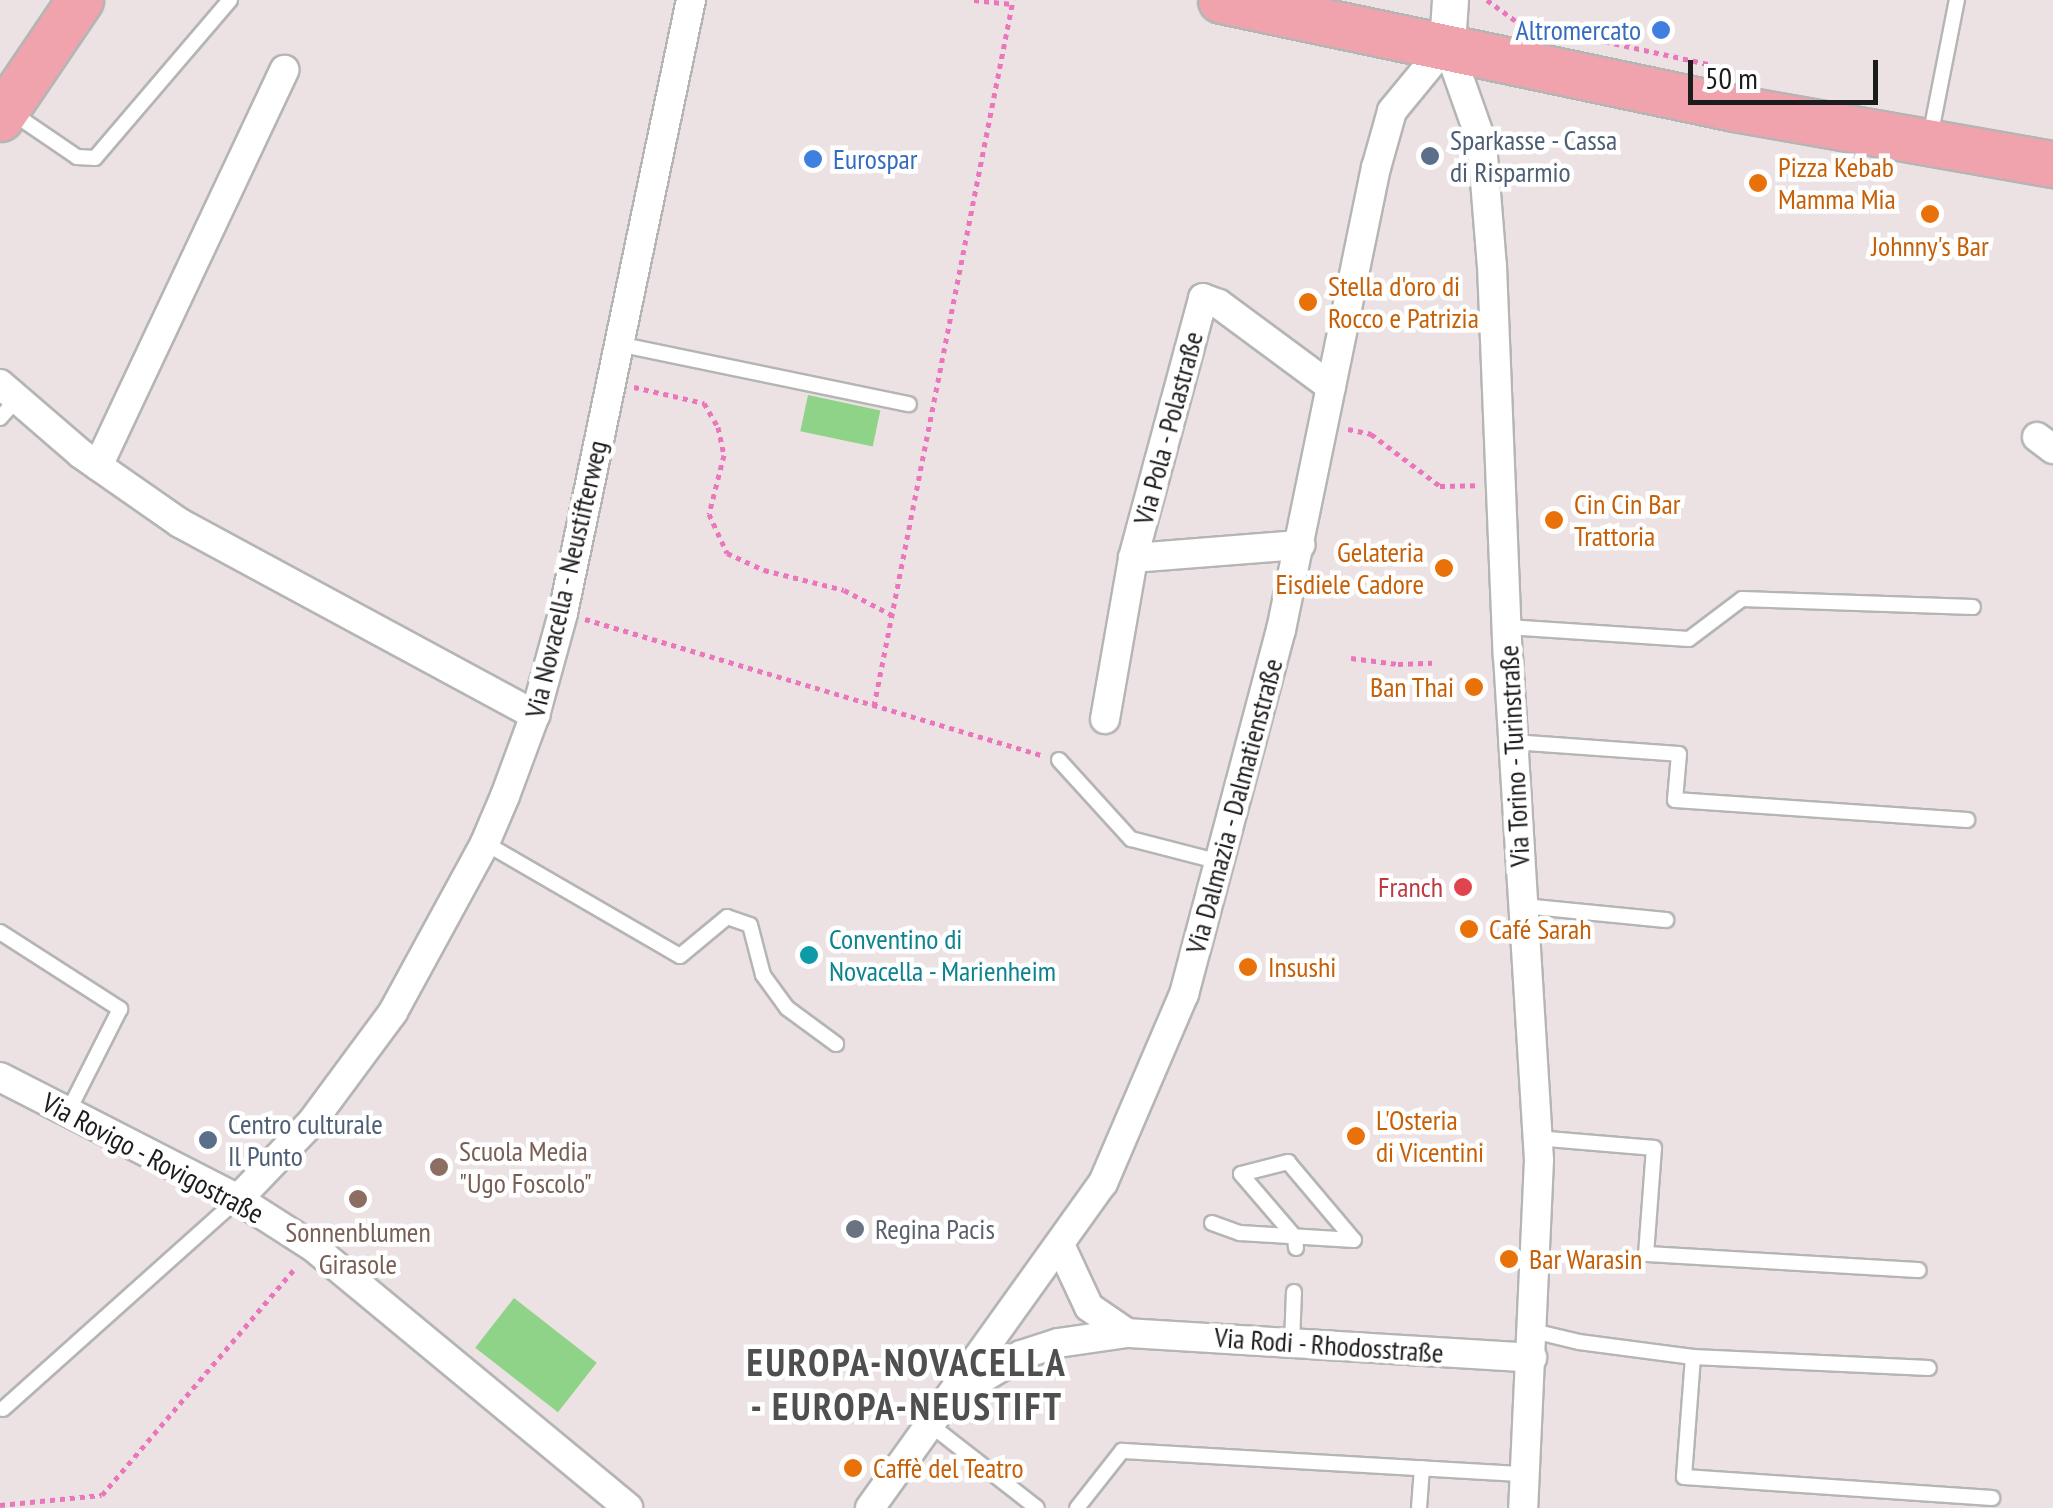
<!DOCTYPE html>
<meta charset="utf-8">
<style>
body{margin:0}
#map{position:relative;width:2053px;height:1508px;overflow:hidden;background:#ece2e3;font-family:"PT Sans Narrow",sans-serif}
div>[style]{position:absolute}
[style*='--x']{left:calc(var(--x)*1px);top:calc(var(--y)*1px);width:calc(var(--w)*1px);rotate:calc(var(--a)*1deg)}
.pitch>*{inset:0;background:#8fd388;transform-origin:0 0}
.path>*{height:5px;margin-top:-2.5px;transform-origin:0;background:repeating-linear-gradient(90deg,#ea76bb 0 5px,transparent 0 10px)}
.roads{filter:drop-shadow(2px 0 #b5b5b5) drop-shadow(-2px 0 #b5b5b5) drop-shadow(0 2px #b5b5b5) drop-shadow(0 -2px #b5b5b5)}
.service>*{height:14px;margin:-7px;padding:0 7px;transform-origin:7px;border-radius:7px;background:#fff}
.minor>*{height:28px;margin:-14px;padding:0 14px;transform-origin:14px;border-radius:14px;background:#fff}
.tertiary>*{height:35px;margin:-17.5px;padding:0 17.5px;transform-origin:17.5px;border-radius:17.5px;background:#fff}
.primary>*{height:45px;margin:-22.5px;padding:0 22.5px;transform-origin:22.5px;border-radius:22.5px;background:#f1a3ad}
.dots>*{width:28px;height:28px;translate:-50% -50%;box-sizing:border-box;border:5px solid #fff;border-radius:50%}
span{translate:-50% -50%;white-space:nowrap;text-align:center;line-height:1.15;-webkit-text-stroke:9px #fff;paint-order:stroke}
.shop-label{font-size:28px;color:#366cbe}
.right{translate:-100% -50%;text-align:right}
.left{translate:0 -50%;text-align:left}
.service-label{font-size:28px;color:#4e5e75}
.food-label{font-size:28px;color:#c56008}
.street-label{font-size:28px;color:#1c1c1c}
.health-label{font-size:28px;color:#be3a42}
.culture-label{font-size:28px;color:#0d838f}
.education-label{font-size:28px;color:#785e54}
.worship-label{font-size:28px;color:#5b616d}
.district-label{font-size:38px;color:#4f4f4f;font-weight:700;letter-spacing:2.5px}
.scale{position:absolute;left:1688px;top:60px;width:190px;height:45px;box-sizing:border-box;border:5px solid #1c1c1c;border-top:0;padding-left:12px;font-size:30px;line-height:35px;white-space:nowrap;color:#1c1c1c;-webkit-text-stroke:8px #fff;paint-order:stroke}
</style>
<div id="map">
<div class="pitch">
<i style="left:808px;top:395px;width:74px;height:37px;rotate:12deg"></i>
<i style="left:514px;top:1298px;width:105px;height:63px;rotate:38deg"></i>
</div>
<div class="path">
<i style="--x:974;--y:0;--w:38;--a:6"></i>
<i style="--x:1487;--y:0;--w:37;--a:36"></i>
<i style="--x:1517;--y:22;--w:200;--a:12.4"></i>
<i style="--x:634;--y:387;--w:72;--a:12.9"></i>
<i style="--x:704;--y:403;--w:28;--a:60"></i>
<i style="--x:718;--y:427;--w:29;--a:78"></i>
<i style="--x:724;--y:455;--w:61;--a:104.3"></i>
<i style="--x:709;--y:514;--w:43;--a:65.2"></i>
<i style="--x:727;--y:553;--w:41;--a:24.7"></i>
<i style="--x:764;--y:570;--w:82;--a:14"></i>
<i style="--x:844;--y:590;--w:56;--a:27.5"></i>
<i style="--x:1348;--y:429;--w:24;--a:12"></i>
<i style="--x:1371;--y:434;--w:86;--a:37"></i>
<i style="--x:1440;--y:486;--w:39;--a:-1"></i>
<i style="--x:585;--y:619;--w:479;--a:16.6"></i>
<i style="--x:1351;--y:658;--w:47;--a:7.3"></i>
<i style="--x:1398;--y:664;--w:34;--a:-2"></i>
<i style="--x:874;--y:706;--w:720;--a:-78.86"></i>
<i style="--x:0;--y:1505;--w:102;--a:-5.6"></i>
<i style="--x:102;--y:1495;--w:299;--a:-49.6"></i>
</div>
<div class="roads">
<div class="service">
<i style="--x:11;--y:112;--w:80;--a:34.3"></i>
<i style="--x:77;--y:157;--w:18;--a:3"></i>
<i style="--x:95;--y:158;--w:208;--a:-49.5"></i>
<i style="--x:1930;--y:137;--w:140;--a:-78.9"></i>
<i style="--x:618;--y:344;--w:297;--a:11.7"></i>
<i style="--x:0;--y:418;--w:25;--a:-48"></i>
<i style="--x:1507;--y:627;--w:182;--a:3.8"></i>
<i style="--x:1689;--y:639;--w:66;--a:-37"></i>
<i style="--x:1742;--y:599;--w:231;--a:2"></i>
<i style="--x:1513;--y:742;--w:166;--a:4.1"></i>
<i style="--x:1679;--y:754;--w:46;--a:95"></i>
<i style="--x:1675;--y:800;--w:293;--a:3.9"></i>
<i style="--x:1059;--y:760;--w:107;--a:47.7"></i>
<i style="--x:1131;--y:839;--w:92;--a:14.5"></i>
<i style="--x:485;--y:843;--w:225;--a:30.1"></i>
<i style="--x:680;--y:956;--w:61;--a:-39.7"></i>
<i style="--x:727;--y:917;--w:24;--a:19"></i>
<i style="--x:750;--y:925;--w:52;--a:75.4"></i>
<i style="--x:763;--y:975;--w:41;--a:54"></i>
<i style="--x:787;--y:1008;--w:61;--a:36.3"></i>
<i style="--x:1523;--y:906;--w:144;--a:5.6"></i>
<i style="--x:0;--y:932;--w:143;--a:32.7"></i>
<i style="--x:120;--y:1009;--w:115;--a:116.8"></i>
<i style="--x:1537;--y:1138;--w:117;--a:4.9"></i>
<i style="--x:1654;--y:1148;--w:106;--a:94.3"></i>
<i style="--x:1646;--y:1254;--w:273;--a:3.4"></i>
<i style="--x:1212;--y:1223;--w:30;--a:20"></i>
<i style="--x:1240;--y:1233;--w:114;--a:3.5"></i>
<i style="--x:1296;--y:1248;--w:11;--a:-95"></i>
<i style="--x:1295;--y:1237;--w:83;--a:-130.6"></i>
<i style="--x:1241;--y:1174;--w:49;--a:-14.3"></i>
<i style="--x:1288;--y:1162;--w:102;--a:49.8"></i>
<i style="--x:1533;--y:1331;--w:47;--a:13.4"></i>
<i style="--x:1579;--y:1342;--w:115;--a:7.5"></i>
<i style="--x:1693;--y:1357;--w:236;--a:2.7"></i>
<i style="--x:1292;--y:1343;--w:51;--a:-87.8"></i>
<i style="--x:1693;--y:1357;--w:120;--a:94.3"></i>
<i style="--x:1684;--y:1477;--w:309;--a:3.9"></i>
<i style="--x:3;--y:1409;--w:315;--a:-41.8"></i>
<i style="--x:932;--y:1426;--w:133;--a:38"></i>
<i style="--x:1077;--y:1508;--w:73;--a:-51.7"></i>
<i style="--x:1122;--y:1451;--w:404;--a:3.3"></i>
<i style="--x:1419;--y:1508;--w:40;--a:-85.7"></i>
</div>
<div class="minor">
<i style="--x:0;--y:384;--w:107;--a:40.8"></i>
<i style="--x:81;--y:454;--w:121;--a:34.9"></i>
<i style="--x:180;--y:523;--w:404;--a:28.4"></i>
<i style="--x:2037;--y:437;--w:20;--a:37"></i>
<i style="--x:98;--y:466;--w:438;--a:-64.8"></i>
<i style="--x:1133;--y:558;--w:168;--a:-4.5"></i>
<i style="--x:1105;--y:719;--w:163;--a:-80.1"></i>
<i style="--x:1133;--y:558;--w:269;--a:-74.9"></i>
<i style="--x:1203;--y:298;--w:17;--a:21"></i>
<i style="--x:1219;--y:304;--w:139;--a:36.5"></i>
<i style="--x:0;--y:1077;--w:267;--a:27.1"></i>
<i style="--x:238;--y:1199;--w:89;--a:32.6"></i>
<i style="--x:313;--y:1247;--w:409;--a:39.6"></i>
<i style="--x:238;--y:1199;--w:105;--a:-46.2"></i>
<i style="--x:311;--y:1123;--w:138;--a:-53.5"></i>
<i style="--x:393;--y:1012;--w:192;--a:-61.4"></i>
<i style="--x:485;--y:843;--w:51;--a:-66.9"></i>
<i style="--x:505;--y:796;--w:86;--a:-69.7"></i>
<i style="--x:535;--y:715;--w:106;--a:-74.6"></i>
<i style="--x:563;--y:613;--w:626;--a:-78.21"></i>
<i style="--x:1061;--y:1247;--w:66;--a:65"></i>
<i style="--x:1089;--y:1307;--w:46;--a:34.4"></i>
<i style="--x:971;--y:1385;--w:58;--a:-31"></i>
<i style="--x:1021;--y:1355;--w:39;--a:-18"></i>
<i style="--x:1058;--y:1343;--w:70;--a:-8.2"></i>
<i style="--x:1127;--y:1333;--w:406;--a:3.5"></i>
<i style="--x:870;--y:1508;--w:400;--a:-54.4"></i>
<i style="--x:1103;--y:1183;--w:206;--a:-66.8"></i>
<i style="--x:1184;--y:994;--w:377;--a:-75.1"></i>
<i style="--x:1281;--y:630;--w:472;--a:-78.4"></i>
<i style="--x:1376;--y:168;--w:59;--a:-74.3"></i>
<i style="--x:1392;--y:111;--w:87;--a:-50.6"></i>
<i style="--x:1447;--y:44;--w:105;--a:70.5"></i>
<i style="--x:1482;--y:143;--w:123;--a:85.4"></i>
<i style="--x:1492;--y:266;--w:390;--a:87.7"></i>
<i style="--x:1508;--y:656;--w:505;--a:86.48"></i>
<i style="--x:1539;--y:1160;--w:348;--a:92.6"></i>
</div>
<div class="tertiary">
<i style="--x:1447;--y:44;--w:44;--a:-86.1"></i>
</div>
<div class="primary">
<i style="--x:1221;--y:0;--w:524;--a:11.89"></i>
<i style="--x:1734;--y:108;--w:324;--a:10"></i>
<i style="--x:0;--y:118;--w:143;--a:-55.9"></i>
</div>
</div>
<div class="dots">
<i style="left:1661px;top:30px;background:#3f7fe0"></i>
<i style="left:1430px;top:156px;background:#5c6f8a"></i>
<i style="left:813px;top:159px;background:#3f7fe0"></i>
<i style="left:1758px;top:183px;background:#e8710a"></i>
<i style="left:1930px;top:214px;background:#e8710a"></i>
<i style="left:1308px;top:302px;background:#e8710a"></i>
<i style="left:1554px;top:520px;background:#e8710a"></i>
<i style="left:1444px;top:568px;background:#e8710a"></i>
<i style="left:1474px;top:687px;background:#e8710a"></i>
<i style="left:1463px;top:887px;background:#e0444e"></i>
<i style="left:1469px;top:929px;background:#e8710a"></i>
<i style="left:809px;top:955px;background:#0f9aa8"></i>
<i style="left:1248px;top:967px;background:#e8710a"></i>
<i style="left:1356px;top:1136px;background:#e8710a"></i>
<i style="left:208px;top:1140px;background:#5c6f8a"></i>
<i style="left:439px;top:1167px;background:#8d6e63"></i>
<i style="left:358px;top:1199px;background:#8d6e63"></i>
<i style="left:855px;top:1229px;background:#6b7280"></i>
<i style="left:1509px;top:1259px;background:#e8710a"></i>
<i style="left:853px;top:1468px;background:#e8710a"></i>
</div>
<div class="shop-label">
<span class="right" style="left:1641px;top:30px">Altromercato</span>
<span class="left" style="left:833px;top:159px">Eurospar</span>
</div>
<div class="service-label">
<span class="left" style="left:1450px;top:156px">Sparkasse - Cassa<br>di Risparmio</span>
<span class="left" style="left:228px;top:1140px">Centro culturale<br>Il Punto</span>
</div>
<div class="food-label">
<span class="left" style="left:1778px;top:183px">Pizza Kebab<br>Mamma Mia</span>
<span style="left:1930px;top:246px">Johnny's Bar</span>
<span class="left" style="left:1328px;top:302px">Stella d'oro di<br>Rocco e Patrizia</span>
<span class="left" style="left:1574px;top:520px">Cin Cin Bar<br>Trattoria</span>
<span class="right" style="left:1424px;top:568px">Gelateria<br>Eisdiele Cadore</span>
<span class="right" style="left:1454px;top:687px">Ban Thai</span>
<span class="left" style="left:1489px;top:929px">Café Sarah</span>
<span class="left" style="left:1268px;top:967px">Insushi</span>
<span class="left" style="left:1376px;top:1136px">L'Osteria<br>di Vicentini</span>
<span class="left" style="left:1529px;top:1259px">Bar Warasin</span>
<span class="left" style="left:873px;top:1468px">Caffè del Teatro</span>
</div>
<div class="street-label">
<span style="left:1168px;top:428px;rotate:-75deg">Via Pola - Polastraße</span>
<span style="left:566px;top:579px;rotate:-77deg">Via Novacella - Neustifterweg</span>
<span style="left:1514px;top:756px;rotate:-93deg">Via Torino - Turinstraße</span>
<span style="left:1234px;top:806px;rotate:-75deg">Via Dalmazia - Dalmatienstraße</span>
<span style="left:153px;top:1158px;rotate:28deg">Via Rovigo - Rovigostraße</span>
<span style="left:1329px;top:1345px;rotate:4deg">Via Rodi - Rhodosstraße</span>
</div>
<div class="health-label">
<span class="right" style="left:1443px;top:887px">Franch</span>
</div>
<div class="culture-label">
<span class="left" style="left:829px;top:955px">Conventino di<br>Novacella - Marienheim</span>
</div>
<div class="education-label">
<span class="left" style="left:459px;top:1167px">Scuola Media<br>"Ugo Foscolo"</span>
<span style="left:358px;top:1248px">Sonnenblumen<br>Girasole</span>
</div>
<div class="worship-label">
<span class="left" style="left:875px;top:1229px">Regina Pacis</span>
</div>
<div class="district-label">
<span style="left:907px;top:1384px">EUROPA-NOVACELLA<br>- EUROPA-NEUSTIFT</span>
</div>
<div class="scale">50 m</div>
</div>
